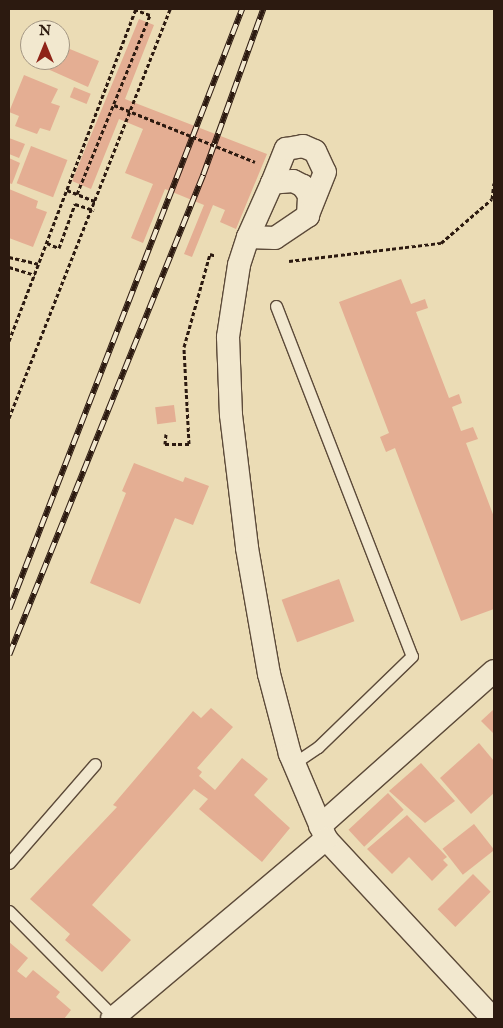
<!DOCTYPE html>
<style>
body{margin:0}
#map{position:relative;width:503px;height:1028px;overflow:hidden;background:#ebdcb5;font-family:"IM FELL English",serif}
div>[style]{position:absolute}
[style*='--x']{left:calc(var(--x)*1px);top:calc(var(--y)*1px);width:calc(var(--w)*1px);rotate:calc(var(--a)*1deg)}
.building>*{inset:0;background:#e4ae93;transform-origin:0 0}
.path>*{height:3px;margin-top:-1.5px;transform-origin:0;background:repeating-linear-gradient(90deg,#2c1a10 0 4px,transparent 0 6.5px)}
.roads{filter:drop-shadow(1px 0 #5c4a39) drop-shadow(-1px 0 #5c4a39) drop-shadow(0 1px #5c4a39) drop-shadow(0 -1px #5c4a39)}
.lane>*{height:11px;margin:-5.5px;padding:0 5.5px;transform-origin:5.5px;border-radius:5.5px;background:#f2e8cf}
.street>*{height:22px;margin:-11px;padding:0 11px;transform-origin:11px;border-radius:11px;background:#f2e8cf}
.rail>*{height:5.5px;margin-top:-2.75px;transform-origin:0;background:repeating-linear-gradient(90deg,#f2e8cf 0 11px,#2c1a10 0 22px);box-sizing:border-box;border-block:1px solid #2c1a10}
.path-bridge>*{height:3px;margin-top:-1.5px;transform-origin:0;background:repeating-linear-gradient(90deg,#2c1a10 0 4px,transparent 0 6.5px)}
span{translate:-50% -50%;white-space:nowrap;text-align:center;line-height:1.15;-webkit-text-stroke:4px #f2e8cf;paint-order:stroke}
.frame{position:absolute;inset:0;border:10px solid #2c1a10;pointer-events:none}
.north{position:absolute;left:20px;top:20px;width:50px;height:50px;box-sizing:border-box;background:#f2e8cf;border:1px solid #a39683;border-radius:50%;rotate:0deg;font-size:14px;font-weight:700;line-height:20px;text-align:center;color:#2c1a10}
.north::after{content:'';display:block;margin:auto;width:18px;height:22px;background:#8f2418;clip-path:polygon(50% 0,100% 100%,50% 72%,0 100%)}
</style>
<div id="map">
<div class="building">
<i style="clip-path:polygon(139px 19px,154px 25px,125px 99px,267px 154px,236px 229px,220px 222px,225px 210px,213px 205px,192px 257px,184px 254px,204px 205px,165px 189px,143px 243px,131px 238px,153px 184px,125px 173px,143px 129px,119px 119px,91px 189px,72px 181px)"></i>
<i style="clip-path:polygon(30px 40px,30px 60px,60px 60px,60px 45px,99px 61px,88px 87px,23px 58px)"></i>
<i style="clip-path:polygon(24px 75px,58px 89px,51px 103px,60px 106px,50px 131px,40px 128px,37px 134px,15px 126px,19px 116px,9px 112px)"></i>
<i style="left:74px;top:87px;width:18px;height:11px;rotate:22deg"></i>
<i style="clip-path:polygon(9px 138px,25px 144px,19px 158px,9px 154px)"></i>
<i style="left:31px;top:146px;width:39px;height:40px;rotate:21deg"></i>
<i style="clip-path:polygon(9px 158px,20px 163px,12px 184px,9px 183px)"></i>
<i style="clip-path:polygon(9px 189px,38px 201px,36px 208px,47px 212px,33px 247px,9px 238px)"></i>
<i style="clip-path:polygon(401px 279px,411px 304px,425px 299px,428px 308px,416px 312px,449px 398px,459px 394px,462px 403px,452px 407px,461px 431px,473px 427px,478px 439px,466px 443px,494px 517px,494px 609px,461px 621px,395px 448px,386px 452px,380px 437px,389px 433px,339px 302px)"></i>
<i style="left:174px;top:405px;width:17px;height:19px;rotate:83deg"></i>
<i style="clip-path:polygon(134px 463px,183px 482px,185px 477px,209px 486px,193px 525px,175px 518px,140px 604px,90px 583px,126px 493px,122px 491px)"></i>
<i style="left:339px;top:579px;width:45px;height:61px;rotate:70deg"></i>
<i style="clip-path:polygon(211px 708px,233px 727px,197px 768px,202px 772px,199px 776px,215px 790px,242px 758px,268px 779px,254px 795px,290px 828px,262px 862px,199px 809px,208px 799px,194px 789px,92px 905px,131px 940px,102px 972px,65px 940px,70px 934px,30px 899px,117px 807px,113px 805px,193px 711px,201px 718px)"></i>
<i style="clip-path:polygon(494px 709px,494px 734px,481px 721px)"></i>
<i style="clip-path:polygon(479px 743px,494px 761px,494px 793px,471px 814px,440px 778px)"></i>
<i style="clip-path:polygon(421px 763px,455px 801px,425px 823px,389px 791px)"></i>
<i style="left:388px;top:793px;width:23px;height:54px;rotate:47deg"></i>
<i style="clip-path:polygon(407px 815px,447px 857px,443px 860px,448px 865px,432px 881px,409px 857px,392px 874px,367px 849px)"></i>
<i style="left:474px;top:824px;width:33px;height:40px;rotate:52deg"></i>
<i style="left:473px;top:874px;width:25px;height:50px;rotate:45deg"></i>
<i style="clip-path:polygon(9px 942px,28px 958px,17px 971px,26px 978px,33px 970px,60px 992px,56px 997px,71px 1010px,64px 1019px,9px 1019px)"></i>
</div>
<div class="path">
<i style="--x:67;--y:190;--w:32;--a:22"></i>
<i style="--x:77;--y:194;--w:193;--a:-67.8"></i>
<i style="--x:150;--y:15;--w:15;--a:-160"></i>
<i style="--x:47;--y:243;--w:13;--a:23"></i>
<i style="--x:59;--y:248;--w:47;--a:-70"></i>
<i style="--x:75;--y:204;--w:20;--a:18"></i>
<i style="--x:9;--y:257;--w:31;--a:13"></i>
<i style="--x:289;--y:261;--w:153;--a:-6.8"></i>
<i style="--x:441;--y:243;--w:67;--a:-40.8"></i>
<i style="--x:492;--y:199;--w:16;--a:-83"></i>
<i style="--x:9;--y:267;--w:27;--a:17"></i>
<i style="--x:9;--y:341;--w:355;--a:-69.1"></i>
<i style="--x:9;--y:418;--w:440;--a:-68.5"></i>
<i style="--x:166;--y:434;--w:10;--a:96"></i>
<i style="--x:165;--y:444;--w:24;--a:0"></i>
<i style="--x:189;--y:444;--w:97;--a:-93"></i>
<i style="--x:184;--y:347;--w:97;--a:-74.4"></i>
<i style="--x:210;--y:254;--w:6;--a:18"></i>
</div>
<div class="roads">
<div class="lane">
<i style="--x:276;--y:306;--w:375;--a:68.8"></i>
<i style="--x:412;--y:656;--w:131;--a:135.9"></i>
<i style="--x:318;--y:747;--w:29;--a:146"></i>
<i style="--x:9;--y:863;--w:131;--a:-49"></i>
<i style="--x:9;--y:911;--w:149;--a:45.3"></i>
</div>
<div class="street">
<i style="--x:272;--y:183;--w:37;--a:-68"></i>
<i style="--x:286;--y:149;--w:17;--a:-10"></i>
<i style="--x:303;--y:146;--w:13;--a:23"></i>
<i style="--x:315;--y:151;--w:23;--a:65"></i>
<i style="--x:325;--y:172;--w:43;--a:111.8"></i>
<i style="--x:248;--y:237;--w:27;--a:2"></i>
<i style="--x:275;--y:238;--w:40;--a:-34"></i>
<i style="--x:308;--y:216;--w:21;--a:-87"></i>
<i style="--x:309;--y:195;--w:11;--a:-124"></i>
<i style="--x:303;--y:186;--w:11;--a:-153"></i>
<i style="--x:293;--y:181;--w:21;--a:175"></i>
<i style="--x:272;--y:183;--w:59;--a:114"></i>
<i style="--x:248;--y:237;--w:29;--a:108"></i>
<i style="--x:239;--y:265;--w:73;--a:98.7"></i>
<i style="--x:228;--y:337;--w:78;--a:87.8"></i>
<i style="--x:231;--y:415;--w:134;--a:83.1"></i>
<i style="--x:247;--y:548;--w:128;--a:80.1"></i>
<i style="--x:269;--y:674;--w:83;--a:75.3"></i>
<i style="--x:290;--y:754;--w:92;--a:67"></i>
<i style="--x:326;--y:839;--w:246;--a:47.1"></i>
<i style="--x:320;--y:826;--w:233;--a:-41.7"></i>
<i style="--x:112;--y:1019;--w:280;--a:-40.1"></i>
</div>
</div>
<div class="rail">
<i style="--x:9;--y:609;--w:644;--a:-68.78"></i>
<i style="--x:9;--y:655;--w:518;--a:-67.99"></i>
<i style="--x:203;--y:175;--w:177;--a:-70.1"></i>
</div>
<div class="path-bridge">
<i style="--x:114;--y:105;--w:152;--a:22"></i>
</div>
<div class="frame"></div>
<div class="north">N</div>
</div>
